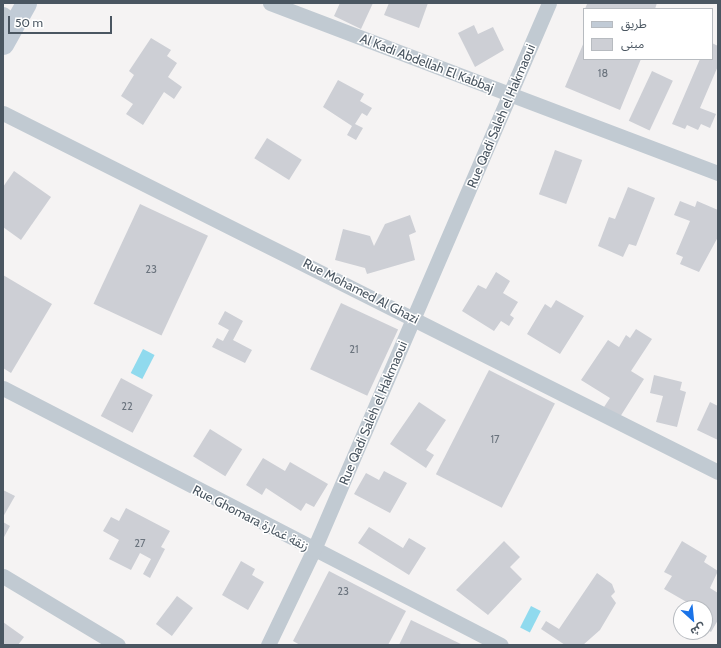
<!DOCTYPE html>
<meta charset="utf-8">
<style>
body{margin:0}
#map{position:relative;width:721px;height:648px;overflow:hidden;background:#f5f3f3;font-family:Cabin,"Noto Sans Arabic",sans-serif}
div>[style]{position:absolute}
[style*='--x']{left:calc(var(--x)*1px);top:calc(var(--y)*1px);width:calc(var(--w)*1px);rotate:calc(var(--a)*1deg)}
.water>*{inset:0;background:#90daee;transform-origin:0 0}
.building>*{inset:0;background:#cdcfd5;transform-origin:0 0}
.street>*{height:15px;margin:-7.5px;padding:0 7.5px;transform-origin:7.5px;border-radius:7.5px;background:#c1cad2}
.secondary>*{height:21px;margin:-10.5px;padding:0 10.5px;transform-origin:10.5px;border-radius:10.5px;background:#c1cbd6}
span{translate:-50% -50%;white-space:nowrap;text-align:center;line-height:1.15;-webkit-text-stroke:3px #fff;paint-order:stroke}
.number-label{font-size:11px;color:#6b747e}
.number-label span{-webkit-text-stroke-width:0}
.street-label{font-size:13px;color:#4a5661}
.frame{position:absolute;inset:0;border:4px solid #4a5661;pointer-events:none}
.legend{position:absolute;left:583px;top:8px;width:130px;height:52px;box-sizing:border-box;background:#fff;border:1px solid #b7bbc0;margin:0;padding:5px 7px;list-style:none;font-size:12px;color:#4a5661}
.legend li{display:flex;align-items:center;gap:8px;height:20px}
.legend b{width:20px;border:1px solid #b7bbc0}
.north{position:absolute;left:673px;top:600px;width:40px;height:40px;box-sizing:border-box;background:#fff;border:1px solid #b7bbc0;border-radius:50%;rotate:153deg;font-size:11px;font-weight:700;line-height:16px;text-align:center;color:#4a5661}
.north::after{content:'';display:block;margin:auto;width:14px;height:18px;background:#1a73e8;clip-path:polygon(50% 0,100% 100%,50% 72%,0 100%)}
.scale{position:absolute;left:8px;top:16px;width:104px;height:18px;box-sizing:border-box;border:2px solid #4a5661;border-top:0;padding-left:5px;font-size:12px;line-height:14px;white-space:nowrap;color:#4a5661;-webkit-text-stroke:3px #fff;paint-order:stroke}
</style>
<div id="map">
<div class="water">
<i style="left:143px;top:349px;width:13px;height:27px;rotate:27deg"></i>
<i style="left:531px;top:606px;width:11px;height:24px;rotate:27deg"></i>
</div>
<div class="building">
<i style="clip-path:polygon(340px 3px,373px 3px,361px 29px,334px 16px)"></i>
<i style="clip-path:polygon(389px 3px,428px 3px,419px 28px,384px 15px)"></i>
<i style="clip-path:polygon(583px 3px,657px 3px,655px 9px,585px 9px,587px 4px)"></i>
<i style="clip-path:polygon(474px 25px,478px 34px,493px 27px,504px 50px,475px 67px,458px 33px)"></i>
<i style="clip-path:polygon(151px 38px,171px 50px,167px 56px,177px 63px,168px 77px,182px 87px,174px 99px,164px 92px,143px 125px,126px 114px,133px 104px,121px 96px,134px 75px,129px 71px)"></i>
<i style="clip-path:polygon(584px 42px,584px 59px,641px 59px,620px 110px,565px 87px)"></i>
<i style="clip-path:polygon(712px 43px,718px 46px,718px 66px,700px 108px,716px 114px,710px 128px,701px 124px,698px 130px,687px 125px,685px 129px,672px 124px,700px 59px,712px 59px)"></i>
<i style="left:652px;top:71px;width:23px;height:55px;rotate:25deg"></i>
<i style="clip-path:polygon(338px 80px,364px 94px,360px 101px,372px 108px,367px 116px,362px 113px,355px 124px,363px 128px,356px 140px,347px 135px,352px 126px,323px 107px)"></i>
<i style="left:267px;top:138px;width:41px;height:24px;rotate:32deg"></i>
<i style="left:555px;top:150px;width:29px;height:47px;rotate:20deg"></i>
<i style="clip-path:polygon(14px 171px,51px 197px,21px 240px,3px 227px,3px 187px)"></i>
<i style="clip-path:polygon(628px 187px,655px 198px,636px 246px,629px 244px,623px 257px,598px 246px,609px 217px,615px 219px)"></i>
<i style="clip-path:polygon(680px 201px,695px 207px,697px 201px,718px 210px,718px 237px,699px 272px,680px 264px,683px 257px,676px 254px,690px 221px,674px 215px)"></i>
<i style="left:140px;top:204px;width:75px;height:110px;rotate:25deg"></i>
<i style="clip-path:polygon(410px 215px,416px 232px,409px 235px,415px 260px,367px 274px,365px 268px,335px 260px,343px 229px,370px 236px,374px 246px,385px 224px)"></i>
<i style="clip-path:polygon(496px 272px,510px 281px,503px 293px,518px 302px,510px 315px,514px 318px,509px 326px,501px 321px,494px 331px,462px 311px,478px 285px,486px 289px)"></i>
<i style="clip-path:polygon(3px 275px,52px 304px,11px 373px,3px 368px)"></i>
<i style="clip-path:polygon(556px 300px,584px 316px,560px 354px,527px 334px,545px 304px,551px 308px)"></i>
<i style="left:341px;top:303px;width:63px;height:73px;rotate:25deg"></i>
<i style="clip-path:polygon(225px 311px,243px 321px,233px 340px,252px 350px,245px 363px,212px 347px,217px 338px,223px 341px,229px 330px,218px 324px)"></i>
<i style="clip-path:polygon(636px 329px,652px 339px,631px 371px,644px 379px,620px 417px,604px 407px,610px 398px,581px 380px,608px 340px,619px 347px,626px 335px,630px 338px)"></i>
<i style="left:489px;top:370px;width:74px;height:117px;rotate:27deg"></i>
<i style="clip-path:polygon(654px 375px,682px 382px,680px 390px,686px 392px,677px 427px,656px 422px,663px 396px,650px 393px)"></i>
<i style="left:121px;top:378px;width:36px;height:43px;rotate:28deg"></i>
<i style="clip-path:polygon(419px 402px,446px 420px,426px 450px,434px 455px,426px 468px,390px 444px)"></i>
<i style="clip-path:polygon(710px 402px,718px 406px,718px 440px,697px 430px)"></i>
<i style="left:210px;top:429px;width:38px;height:32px;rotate:32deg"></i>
<i style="clip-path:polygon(263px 458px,285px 471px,290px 462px,328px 484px,314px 507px,306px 503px,301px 511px,266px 488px,262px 495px,246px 485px)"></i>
<i style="clip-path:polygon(384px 471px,407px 483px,390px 513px,354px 494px,366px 473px,379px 480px)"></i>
<i style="clip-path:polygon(3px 490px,15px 496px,3px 517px)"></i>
<i style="clip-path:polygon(126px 508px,170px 531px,161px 547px,165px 549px,150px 578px,143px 574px,151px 559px,140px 553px,131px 570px,109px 559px,119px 540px,103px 531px,111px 517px,119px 521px)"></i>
<i style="clip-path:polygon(3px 522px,10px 526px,3px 539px)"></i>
<i style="clip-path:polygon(369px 527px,403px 548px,409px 538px,426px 548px,409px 575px,358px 543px)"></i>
<i style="clip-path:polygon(504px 541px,520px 557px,510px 567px,522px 579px,488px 615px,456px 590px)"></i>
<i style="clip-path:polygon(682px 541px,707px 556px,704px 562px,718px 571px,710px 588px,718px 593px,718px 620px,711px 632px,705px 629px,705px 608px,697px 608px,664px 589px,672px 576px,664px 572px)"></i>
<i style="clip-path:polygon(241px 561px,255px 569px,252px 575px,264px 582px,248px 610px,222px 595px)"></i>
<i style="clip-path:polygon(329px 571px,406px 611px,388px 645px,300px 645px,293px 641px)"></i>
<i style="clip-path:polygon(597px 573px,612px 584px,615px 592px,611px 596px,616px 603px,600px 630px,583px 645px,565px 645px,541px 629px,546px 621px,559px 629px)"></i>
<i style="left:177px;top:596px;width:20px;height:35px;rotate:37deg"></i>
<i style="clip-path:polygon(411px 620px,463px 645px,399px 645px)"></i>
<i style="clip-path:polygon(3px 622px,24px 637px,18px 645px,3px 645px)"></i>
</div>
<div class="street">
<i style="--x:270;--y:3;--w:479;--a:20.8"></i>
<i style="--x:3;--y:14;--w:15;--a:37"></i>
<i style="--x:3;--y:113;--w:800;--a:26.66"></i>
<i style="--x:3;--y:388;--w:560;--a:27.3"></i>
<i style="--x:3;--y:576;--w:134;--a:31"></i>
<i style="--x:268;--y:645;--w:106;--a:-64.4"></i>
<i style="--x:314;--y:549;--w:594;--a:-66.71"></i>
</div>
<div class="secondary">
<i style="--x:3;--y:44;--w:47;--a:-60.7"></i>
</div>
<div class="number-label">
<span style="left:603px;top:73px">18</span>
<span style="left:151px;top:269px">23</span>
<span style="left:354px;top:349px">21</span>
<span style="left:127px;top:406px">22</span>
<span style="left:495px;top:439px">17</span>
<span style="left:140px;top:543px">27</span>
<span style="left:343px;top:591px">23</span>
</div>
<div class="street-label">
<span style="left:427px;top:63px;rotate:21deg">Al Kadi Abdellah El Kabbaj</span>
<span style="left:501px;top:116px;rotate:-67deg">Rue Qadi Saleh el Hakmaoui</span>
<span style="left:361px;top:291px;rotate:27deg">Rue Mohamed Al Ghazi</span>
<span style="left:373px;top:413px;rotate:-67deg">Rue Qadi Saleh el Hakmaoui</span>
<span style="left:251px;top:518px;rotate:27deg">Rue Ghomara زنقة غمارة</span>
</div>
<div class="frame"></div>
<ul class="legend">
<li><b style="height:5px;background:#c1cbd6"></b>طريق</li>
<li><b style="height:11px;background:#cdcfd5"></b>مبنى</li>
</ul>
<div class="north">ش</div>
<div class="scale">50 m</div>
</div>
